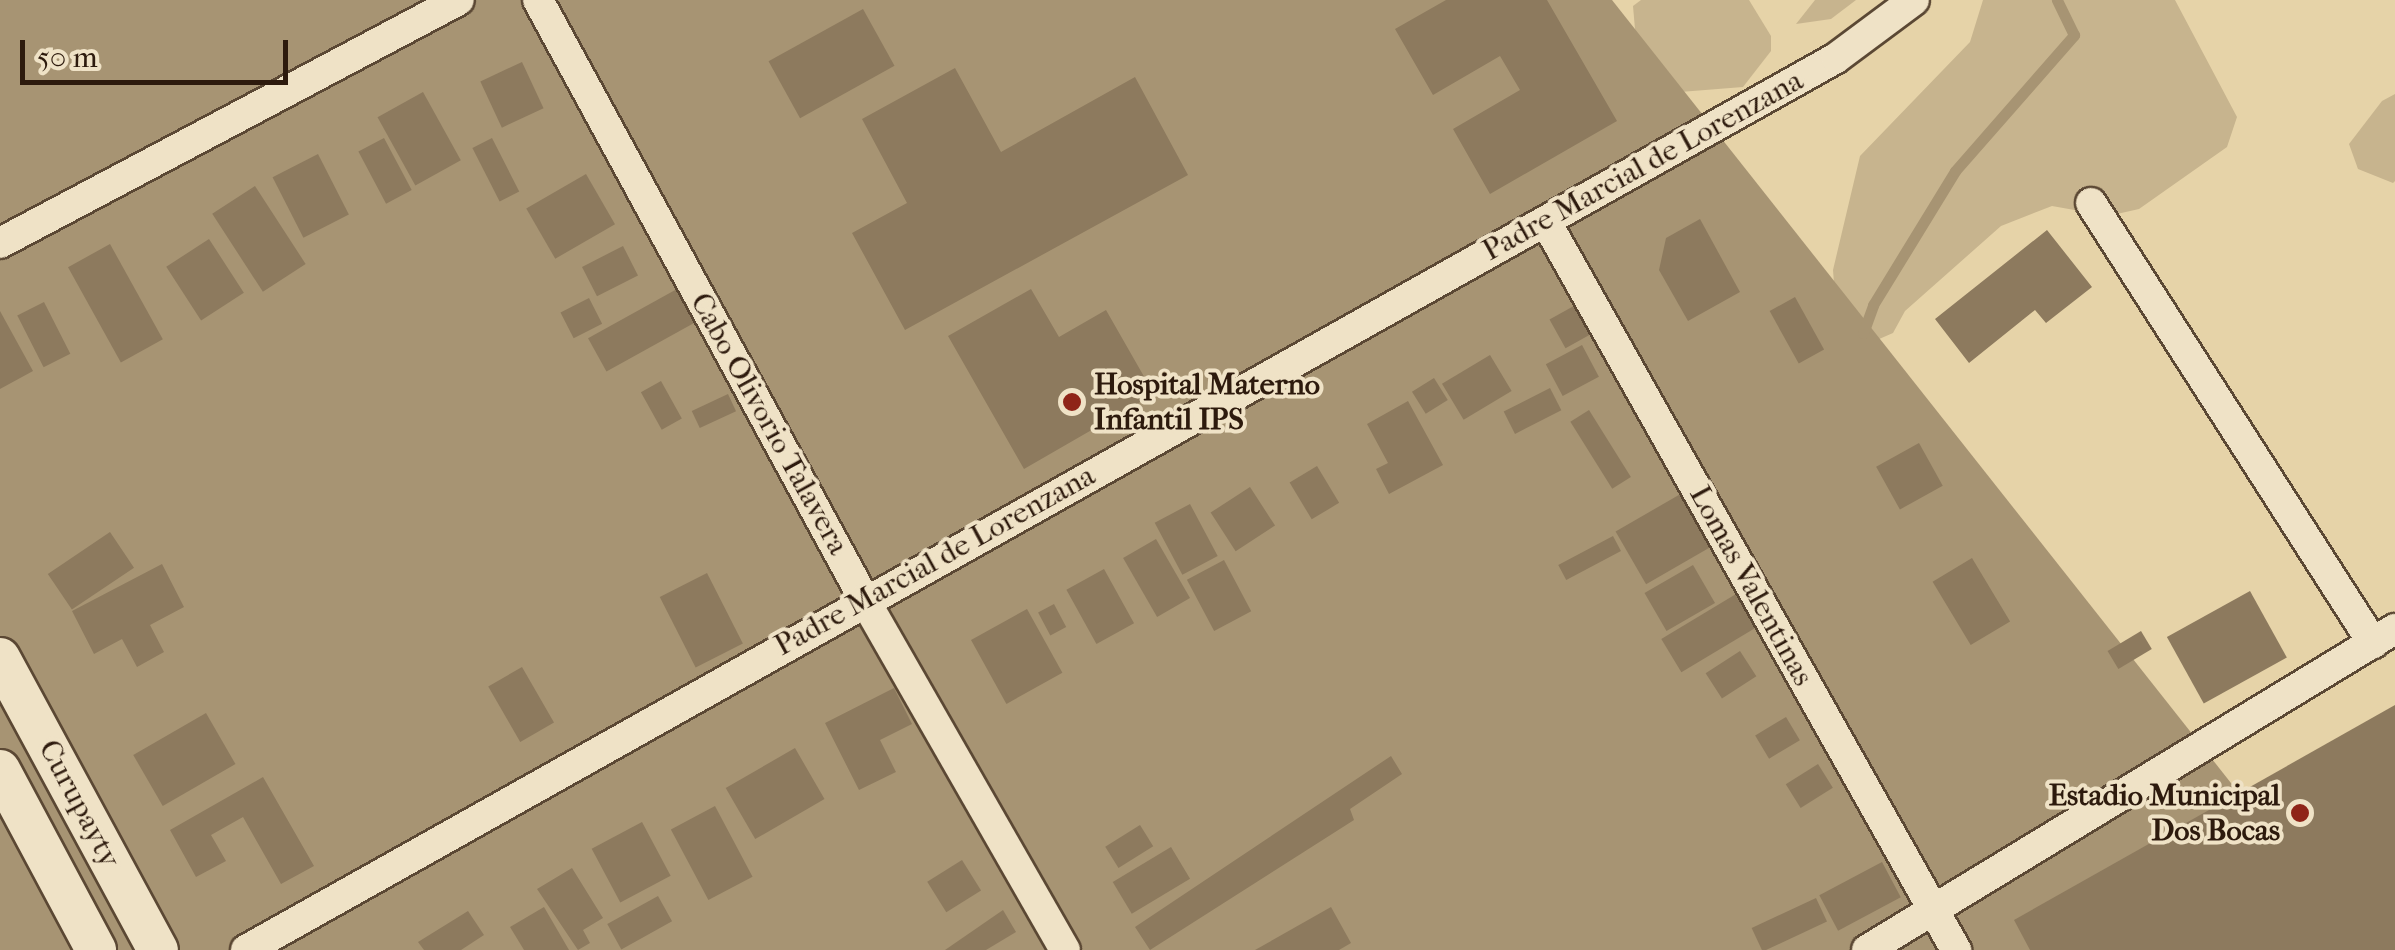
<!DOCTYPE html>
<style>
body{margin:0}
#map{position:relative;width:2395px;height:950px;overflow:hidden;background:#e6d3a8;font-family:"IM FELL French Canon",serif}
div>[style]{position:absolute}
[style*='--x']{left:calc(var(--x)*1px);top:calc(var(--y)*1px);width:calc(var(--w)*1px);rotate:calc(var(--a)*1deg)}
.green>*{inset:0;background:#c7b48e}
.water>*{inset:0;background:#a79473}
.stream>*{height:11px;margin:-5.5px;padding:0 5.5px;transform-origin:5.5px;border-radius:5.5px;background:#a79473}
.building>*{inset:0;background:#8d7a5e;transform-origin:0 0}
.roads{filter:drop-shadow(2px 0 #5b4834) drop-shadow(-2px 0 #5b4834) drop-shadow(0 2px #5b4834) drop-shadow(0 -2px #5b4834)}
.street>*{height:30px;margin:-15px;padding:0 15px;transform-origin:15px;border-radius:15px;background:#efe2c6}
.secondary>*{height:40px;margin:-20px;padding:0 20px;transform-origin:20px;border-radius:20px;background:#efe2c6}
.dots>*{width:28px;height:28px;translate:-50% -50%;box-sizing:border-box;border:5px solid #efe2c6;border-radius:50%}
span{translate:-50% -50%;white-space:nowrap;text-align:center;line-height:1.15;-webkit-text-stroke:8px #efe2c6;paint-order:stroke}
.street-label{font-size:30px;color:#2d1a0d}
.poi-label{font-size:30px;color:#2d1a0d;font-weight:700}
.left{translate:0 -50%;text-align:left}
.right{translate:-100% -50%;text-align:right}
.scale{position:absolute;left:20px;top:40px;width:268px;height:45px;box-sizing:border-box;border:5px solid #2d1a0d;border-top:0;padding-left:12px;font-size:30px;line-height:35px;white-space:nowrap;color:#2d1a0d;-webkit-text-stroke:8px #efe2c6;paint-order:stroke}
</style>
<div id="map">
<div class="green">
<i style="clip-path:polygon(1641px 0,1749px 0,1771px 36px,1771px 51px,1743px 87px,1680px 92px,1637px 52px,1633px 6px)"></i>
<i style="clip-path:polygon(1815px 0,1856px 0,1831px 19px,1796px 24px)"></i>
<i style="clip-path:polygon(1983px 0,2175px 0,2237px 117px,2227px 147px,2139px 209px,2108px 216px,2052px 206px,2001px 226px,1905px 311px,1893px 333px,1870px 343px,1835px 296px,1833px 270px,1860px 156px,1970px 42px)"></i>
<i style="clip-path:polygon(2395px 94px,2395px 181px,2393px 183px,2358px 169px,2349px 144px,2382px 101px)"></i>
</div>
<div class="water">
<i style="clip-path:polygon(0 0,1612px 0,2363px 950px,0 950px)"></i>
</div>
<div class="stream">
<i style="--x:1863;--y:333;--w:30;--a:-70"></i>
<i style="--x:1873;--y:305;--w:157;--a:-58.5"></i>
<i style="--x:1955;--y:171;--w:181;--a:-48.8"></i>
<i style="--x:2074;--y:35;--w:39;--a:-116"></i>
</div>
<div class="building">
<i style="clip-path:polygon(1446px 0,1547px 0,1617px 121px,1490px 194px,1453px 129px,1520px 90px,1500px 56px,1433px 95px,1395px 29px)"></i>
<i style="left:863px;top:9px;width:65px;height:108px;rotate:61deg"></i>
<i style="left:522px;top:62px;width:51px;height:46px;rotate:65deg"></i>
<i style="clip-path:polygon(955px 68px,1001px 152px,1135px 77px,1188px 175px,905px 330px,852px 233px,907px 203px,862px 119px)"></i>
<i style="left:423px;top:92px;width:78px;height:52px;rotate:61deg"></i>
<i style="left:384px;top:138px;width:59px;height:29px;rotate:62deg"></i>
<i style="left:492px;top:138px;width:60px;height:22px;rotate:63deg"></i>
<i style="left:318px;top:154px;width:68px;height:51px;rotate:63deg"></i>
<i style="left:586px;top:174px;width:58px;height:69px;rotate:60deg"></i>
<i style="left:255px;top:186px;width:93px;height:51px;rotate:57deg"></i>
<i style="clip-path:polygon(1700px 219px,1740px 292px,1688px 321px,1659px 270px,1666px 238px)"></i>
<i style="clip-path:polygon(2047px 230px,2092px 287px,2046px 323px,2035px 310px,1969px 363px,1935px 319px)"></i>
<i style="left:209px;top:239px;width:64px;height:51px;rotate:57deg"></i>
<i style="left:110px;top:244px;width:109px;height:48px;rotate:61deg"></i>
<i style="left:623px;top:246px;width:33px;height:46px;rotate:63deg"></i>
<i style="left:686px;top:284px;width:38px;height:112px;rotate:61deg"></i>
<i style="clip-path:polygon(1031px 289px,1059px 337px,1106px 310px,1154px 394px,1024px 469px,948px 336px)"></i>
<i style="left:1795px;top:297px;width:60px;height:29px;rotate:61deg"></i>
<i style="left:589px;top:298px;width:29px;height:32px;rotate:63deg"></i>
<i style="left:44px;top:302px;width:58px;height:30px;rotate:63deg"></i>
<i style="left:1581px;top:302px;width:33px;height:36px;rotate:61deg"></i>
<i style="clip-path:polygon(0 311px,33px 371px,0 389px)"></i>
<i style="left:1582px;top:345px;width:36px;height:41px;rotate:62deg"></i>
<i style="left:1490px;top:355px;width:42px;height:56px;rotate:59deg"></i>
<i style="left:1434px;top:378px;width:26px;height:26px;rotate:58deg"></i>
<i style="left:661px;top:381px;width:43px;height:23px;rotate:61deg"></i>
<i style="left:1550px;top:388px;width:25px;height:52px;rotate:63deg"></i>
<i style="left:728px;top:394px;width:19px;height:40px;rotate:65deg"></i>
<i style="clip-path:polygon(1408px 401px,1443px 465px,1389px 494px,1376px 469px,1388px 463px,1367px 424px)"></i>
<i style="left:1589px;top:410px;width:79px;height:22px;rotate:58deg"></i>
<i style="left:1919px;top:443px;width:49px;height:49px;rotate:61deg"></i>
<i style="left:1317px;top:466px;width:43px;height:32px;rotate:59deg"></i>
<i style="left:1250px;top:487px;width:46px;height:47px;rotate:57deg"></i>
<i style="left:1684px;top:492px;width:61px;height:79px;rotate:60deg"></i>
<i style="left:1190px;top:504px;width:59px;height:40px;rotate:62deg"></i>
<i style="left:110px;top:532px;width:43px;height:75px;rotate:56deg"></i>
<i style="left:1613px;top:536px;width:17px;height:62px;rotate:62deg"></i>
<i style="left:1156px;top:539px;width:68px;height:38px;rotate:60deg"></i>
<i style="left:1972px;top:558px;width:74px;height:46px;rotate:59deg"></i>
<i style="left:1224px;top:560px;width:58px;height:42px;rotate:62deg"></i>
<i style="clip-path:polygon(162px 564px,184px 607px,150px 625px,164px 652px,137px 667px,122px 639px,94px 654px,72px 611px)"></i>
<i style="left:1693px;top:565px;width:44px;height:56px;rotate:60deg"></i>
<i style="left:1104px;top:569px;width:62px;height:43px;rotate:61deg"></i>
<i style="left:707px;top:573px;width:79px;height:53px;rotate:63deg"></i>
<i style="left:1741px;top:591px;width:39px;height:93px;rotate:59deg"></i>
<i style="left:2250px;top:591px;width:76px;height:95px;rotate:61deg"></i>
<i style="left:1054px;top:604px;width:26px;height:18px;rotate:62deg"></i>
<i style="left:1027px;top:609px;width:73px;height:64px;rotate:61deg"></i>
<i style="left:2141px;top:631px;width:21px;height:39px;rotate:59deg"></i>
<i style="left:1740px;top:651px;width:30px;height:41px;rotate:57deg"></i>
<i style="left:522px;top:667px;width:64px;height:39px;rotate:60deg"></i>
<i style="clip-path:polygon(894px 688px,912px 724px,880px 740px,896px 772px,859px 790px,825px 723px)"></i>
<i style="clip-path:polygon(2395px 705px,2395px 950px,2030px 950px,2014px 920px)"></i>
<i style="left:206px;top:713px;width:59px;height:84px;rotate:60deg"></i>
<i style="left:1786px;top:717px;width:27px;height:36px;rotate:59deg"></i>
<i style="left:795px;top:748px;width:59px;height:80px;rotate:60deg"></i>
<i style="clip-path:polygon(1391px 756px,1402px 774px,1350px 809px,1354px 820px,1150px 950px,1135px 927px)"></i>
<i style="left:1818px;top:764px;width:28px;height:38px;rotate:58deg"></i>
<i style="clip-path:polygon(263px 777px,314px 866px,281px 884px,243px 817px,211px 835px,226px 861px,196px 877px,170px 830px)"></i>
<i style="left:715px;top:806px;width:80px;height:50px;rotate:62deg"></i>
<i style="left:642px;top:822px;width:61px;height:57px;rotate:62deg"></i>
<i style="left:1140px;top:825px;width:25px;height:41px;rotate:58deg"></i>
<i style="left:1171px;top:847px;width:37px;height:68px;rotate:59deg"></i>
<i style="left:962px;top:860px;width:36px;height:41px;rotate:58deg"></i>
<i style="left:1882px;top:862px;width:40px;height:71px;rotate:62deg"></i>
<i style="clip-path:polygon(572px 868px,603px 918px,583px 930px,590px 943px,578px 950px,537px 889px)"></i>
<i style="left:658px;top:896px;width:29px;height:58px;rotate:61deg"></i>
<i style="left:1816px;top:898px;width:26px;height:71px;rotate:65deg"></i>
<i style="clip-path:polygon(544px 907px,569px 950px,524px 950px,510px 927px)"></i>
<i style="clip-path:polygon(1331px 907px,1351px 943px,1339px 950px,1255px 950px)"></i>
<i style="clip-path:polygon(1003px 910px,1016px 932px,986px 950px,945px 950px)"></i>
<i style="clip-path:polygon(468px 911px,484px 935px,461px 950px,424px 950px,418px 942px)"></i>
</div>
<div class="roads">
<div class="street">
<i style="--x:538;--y:0;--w:682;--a:61.44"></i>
<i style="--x:864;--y:599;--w:404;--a:60.2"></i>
<i style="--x:2091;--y:203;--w:523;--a:57.34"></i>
<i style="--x:1546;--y:222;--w:836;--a:60.61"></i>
<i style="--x:0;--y:243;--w:519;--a:-27.9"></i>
<i style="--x:246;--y:950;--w:1823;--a:-29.29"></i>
<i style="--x:1836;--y:58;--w:97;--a:-36.6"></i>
<i style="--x:1867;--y:950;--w:618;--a:-31.3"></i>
</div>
<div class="secondary">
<i style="--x:0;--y:658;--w:332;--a:61.6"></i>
<i style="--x:0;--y:770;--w:204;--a:61.9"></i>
</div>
</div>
<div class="dots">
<i style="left:1072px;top:402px;background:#8f2418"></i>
<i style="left:2300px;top:813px;background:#8f2418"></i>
</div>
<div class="street-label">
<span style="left:1643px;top:166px;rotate:-29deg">Padre Marcial de Lorenzana</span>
<span style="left:769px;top:424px;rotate:61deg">Cabo Olivorio Talavera</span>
<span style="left:935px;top:561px;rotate:-29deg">Padre Marcial de Lorenzana</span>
<span style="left:1751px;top:586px;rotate:61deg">Lomas Valentinas</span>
<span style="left:79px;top:804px;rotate:62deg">Curupayty</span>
</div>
<div class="poi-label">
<span class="left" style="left:1094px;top:402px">Hospital Materno<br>Infantil IPS</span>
<span class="right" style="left:2280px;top:813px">Estadio Municipal<br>Dos Bocas</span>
</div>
<div class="scale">50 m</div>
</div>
